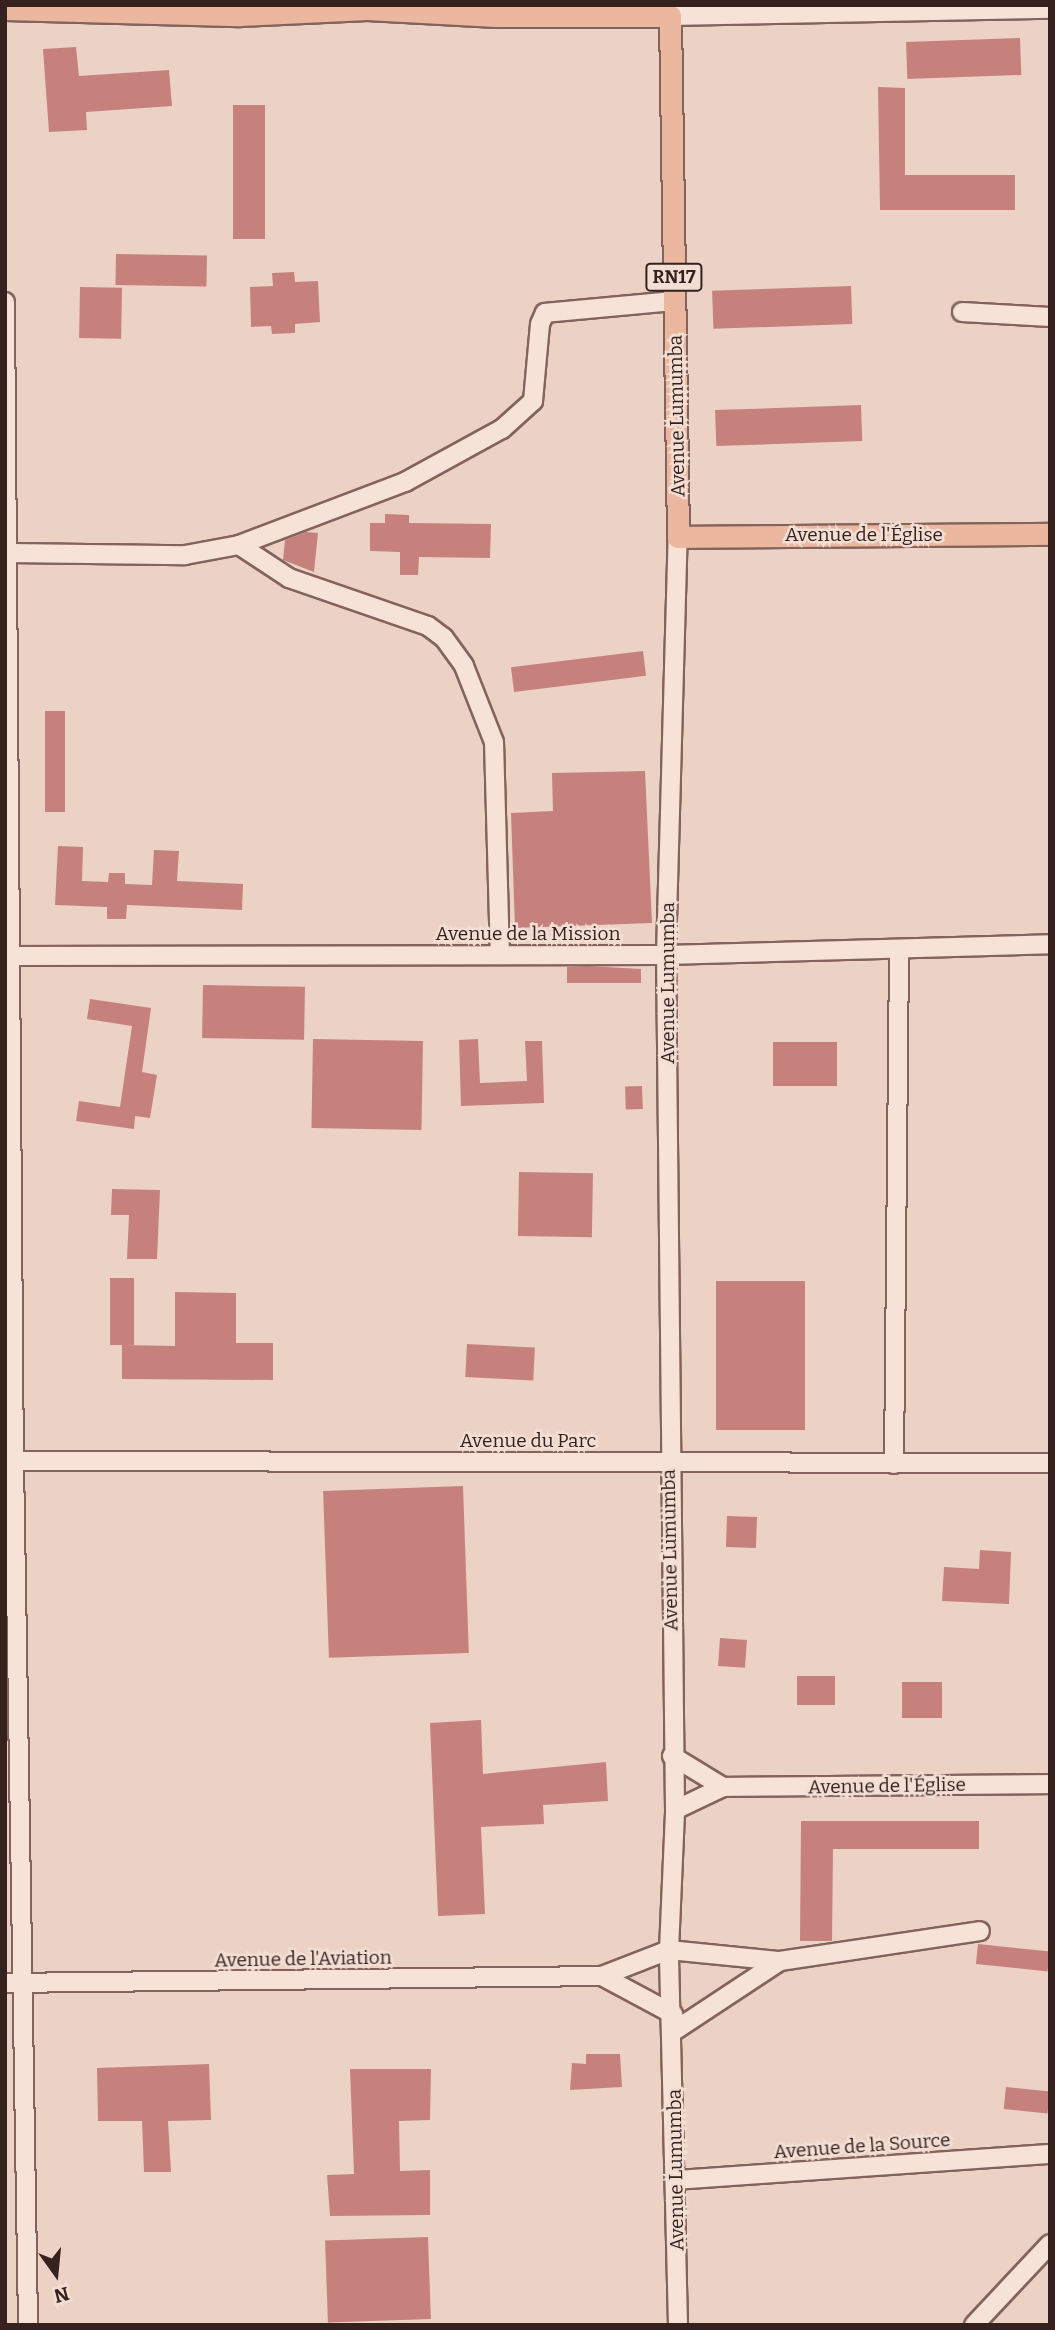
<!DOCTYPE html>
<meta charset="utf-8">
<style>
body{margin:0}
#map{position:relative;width:1055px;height:2330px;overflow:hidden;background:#ebd2c5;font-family:Bitter,serif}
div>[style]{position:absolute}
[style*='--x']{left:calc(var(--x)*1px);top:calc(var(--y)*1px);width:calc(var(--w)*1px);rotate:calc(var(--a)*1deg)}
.building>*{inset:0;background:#c6817d;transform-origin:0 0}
.roads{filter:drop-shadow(2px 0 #84635c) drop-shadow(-2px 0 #84635c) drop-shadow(0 2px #84635c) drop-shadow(0 -2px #84635c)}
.minor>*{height:18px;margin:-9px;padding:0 9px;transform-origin:9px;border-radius:9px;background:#f6e2d7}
.major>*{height:21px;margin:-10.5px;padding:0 10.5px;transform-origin:10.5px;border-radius:10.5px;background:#ebb89f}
span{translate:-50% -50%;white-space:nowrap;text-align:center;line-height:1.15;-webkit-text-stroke:5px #f3ded4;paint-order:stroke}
.shield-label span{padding:2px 5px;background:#f3ded4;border:2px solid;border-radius:5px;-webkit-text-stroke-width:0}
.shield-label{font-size:18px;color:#35221f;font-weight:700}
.street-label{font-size:19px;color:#35221f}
.frame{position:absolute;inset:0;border:7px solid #35221f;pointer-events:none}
.north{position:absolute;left:21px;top:2239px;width:70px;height:70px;-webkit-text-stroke:5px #f3ded4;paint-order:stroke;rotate:165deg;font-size:19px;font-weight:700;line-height:28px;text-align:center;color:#35221f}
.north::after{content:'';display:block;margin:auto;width:24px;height:32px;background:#35221f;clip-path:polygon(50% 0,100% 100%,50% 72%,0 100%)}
</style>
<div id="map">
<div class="building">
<i style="left:1020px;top:38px;width:37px;height:114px;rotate:88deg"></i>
<i style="clip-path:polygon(76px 47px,79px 76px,169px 70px,172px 106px,86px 112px,87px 130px,49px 132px,43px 49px)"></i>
<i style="clip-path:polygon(878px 87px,905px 88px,905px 175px,1015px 175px,1015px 210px,880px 210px)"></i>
<i style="left:233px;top:105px;width:32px;height:134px"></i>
<i style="left:116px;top:254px;width:91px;height:31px;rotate:1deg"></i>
<i style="clip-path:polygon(294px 272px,295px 282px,318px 281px,320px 322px,295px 324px,295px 333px,272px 334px,271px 326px,251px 327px,250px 287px,273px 286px,272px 273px)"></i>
<i style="left:851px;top:286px;width:38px;height:139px;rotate:88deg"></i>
<i style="left:80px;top:287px;width:42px;height:51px;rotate:1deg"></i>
<i style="left:861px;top:405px;width:36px;height:146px;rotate:88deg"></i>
<i style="clip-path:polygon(385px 514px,409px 515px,409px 523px,491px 524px,490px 558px,419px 557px,418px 575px,400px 575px,400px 552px,370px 551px,370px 523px,385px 523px)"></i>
<i style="clip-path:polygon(306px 532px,318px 533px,314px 572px,283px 560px,285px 540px)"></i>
<i style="left:643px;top:651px;width:25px;height:133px;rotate:83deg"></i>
<i style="left:45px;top:711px;width:20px;height:101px"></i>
<i style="clip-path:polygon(645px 771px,652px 923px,515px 928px,511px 813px,553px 811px,552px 773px)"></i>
<i style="clip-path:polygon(58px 846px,83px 847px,82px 881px,108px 882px,109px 873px,125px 873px,125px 884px,152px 885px,154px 850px,179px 851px,177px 881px,243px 884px,242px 910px,127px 905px,126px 919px,107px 919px,107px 907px,55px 905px)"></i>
<i style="clip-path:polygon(587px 966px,641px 969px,641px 983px,567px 983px,567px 967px)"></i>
<i style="left:203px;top:985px;width:102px;height:53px;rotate:1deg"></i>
<i style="clip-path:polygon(90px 999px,151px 1008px,142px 1072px,157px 1075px,150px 1118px,135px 1116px,134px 1129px,76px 1121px,79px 1101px,120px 1107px,132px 1026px,87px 1019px)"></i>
<i style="clip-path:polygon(478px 1039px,480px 1083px,527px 1081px,525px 1041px,542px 1041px,544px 1103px,461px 1106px,459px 1040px)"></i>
<i style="left:423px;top:1041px;width:89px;height:110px;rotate:91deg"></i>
<i style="left:837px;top:1042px;width:44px;height:64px;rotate:90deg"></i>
<i style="left:642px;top:1086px;width:23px;height:17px;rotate:88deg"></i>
<i style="left:519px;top:1172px;width:74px;height:64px;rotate:1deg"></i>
<i style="clip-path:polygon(112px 1189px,160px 1190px,157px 1259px,127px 1259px,129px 1215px,111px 1215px)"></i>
<i style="left:110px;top:1278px;width:24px;height:67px"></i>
<i style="left:805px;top:1281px;width:149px;height:89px;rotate:90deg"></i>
<i style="clip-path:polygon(175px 1292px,236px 1293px,236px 1343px,273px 1343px,273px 1380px,122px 1379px,122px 1345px,175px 1346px)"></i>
<i style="left:467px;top:1344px;width:68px;height:33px;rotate:3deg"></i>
<i style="left:463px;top:1486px;width:167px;height:140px;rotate:88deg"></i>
<i style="left:727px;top:1516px;width:30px;height:31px;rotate:2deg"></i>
<i style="clip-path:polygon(980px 1550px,1011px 1552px,1009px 1604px,942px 1601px,944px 1567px,979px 1569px)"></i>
<i style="left:720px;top:1638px;width:27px;height:28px;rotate:4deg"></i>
<i style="left:797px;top:1676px;width:38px;height:29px"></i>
<i style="left:902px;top:1682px;width:40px;height:36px"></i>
<i style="clip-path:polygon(481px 1720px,483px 1774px,606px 1762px,608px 1801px,543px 1805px,544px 1824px,481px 1827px,485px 1914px,438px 1916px,430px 1723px)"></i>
<i style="clip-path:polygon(801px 1821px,979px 1821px,979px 1849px,833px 1849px,832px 1941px,800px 1941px)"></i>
<i style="left:978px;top:1944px;width:72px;height:20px;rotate:6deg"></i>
<i style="clip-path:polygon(586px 2054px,620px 2054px,622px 2087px,570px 2090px,572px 2063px,586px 2064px)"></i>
<i style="clip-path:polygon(209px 2064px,211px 2120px,168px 2121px,171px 2172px,144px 2172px,142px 2121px,98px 2121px,97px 2068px)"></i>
<i style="clip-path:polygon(350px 2069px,431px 2069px,430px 2120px,399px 2121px,400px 2171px,430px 2170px,430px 2215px,330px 2216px,327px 2175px,354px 2174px)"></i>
<i style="left:1006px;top:2087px;width:44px;height:22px;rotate:6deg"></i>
<i style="left:428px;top:2237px;width:82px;height:103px;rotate:88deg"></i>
</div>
<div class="roads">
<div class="minor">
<i style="--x:668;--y:5;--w:11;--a:80"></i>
<i style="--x:670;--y:16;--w:380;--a:-1.1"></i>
<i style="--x:5;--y:302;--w:1159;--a:89.56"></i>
<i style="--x:14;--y:1461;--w:864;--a:89.07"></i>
<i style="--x:962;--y:312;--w:88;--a:3.3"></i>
<i style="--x:239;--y:545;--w:60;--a:33.4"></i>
<i style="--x:289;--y:578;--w:147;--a:19.1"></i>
<i style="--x:428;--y:626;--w:20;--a:37"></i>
<i style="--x:444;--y:638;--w:34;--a:54"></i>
<i style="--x:464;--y:666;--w:82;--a:68.5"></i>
<i style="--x:494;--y:742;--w:213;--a:88.4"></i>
<i style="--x:10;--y:553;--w:175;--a:0.7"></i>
<i style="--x:185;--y:555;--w:55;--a:-10.5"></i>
<i style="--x:239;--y:545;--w:178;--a:-20.8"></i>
<i style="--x:405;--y:482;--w:111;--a:-28.7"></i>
<i style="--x:502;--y:429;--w:42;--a:-42.1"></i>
<i style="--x:533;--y:401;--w:77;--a:-84.8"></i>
<i style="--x:540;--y:324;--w:12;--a:-66"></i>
<i style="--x:545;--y:313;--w:131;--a:-5.3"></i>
<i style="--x:5;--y:956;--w:661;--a:-0.09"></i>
<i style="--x:666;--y:955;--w:384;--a:-1.6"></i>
<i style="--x:5;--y:1461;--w:1045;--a:0.11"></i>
<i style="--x:894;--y:1464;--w:513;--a:-89.44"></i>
<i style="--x:672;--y:1756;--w:60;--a:31.3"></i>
<i style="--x:675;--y:1810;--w:53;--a:-25.6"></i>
<i style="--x:723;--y:1787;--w:327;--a:-0.5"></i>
<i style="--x:602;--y:1976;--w:81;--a:28.2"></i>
<i style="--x:5;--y:1983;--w:597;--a:-0.67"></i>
<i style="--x:602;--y:1976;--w:72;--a:-21.2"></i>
<i style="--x:669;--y:1950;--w:112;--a:5.7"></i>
<i style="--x:780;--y:1961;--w:202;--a:-8.5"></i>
<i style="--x:674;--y:2031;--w:127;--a:-33.4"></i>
<i style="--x:676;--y:2180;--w:375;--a:-4"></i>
<i style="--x:678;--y:2325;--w:375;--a:-91.4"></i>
<i style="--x:669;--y:1950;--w:140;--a:-87.5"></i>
<i style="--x:675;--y:1810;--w:855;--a:-90.6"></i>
<i style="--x:666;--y:955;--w:418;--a:-88.4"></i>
<i style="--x:974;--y:2325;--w:111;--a:-46.8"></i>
</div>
<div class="major">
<i style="--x:5;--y:9;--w:235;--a:1.5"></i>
<i style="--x:240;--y:15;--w:127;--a:-2.7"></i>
<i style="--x:367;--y:9;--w:129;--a:3.1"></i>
<i style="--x:496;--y:16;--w:174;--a:0"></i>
<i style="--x:670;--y:16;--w:521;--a:89.12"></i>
<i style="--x:678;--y:537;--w:372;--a:-0.5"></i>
</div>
</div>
<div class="shield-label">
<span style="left:674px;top:277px">RN17</span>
</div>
<div class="street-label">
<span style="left:677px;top:416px;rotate:-91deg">Avenue Lumumba</span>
<span style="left:864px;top:535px">Avenue de l'Église</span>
<span style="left:528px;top:934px">Avenue de la Mission</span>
<span style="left:668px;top:983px;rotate:-90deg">Avenue Lumumba</span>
<span style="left:528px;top:1441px">Avenue du Parc</span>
<span style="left:670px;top:1550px;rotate:-91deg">Avenue Lumumba</span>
<span style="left:887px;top:1786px;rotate:-1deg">Avenue de l'Église</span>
<span style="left:303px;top:1959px;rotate:-1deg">Avenue de l'Aviation</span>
<span style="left:862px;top:2146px;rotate:-4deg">Avenue de la Source</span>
<span style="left:676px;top:2170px;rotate:-91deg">Avenue Lumumba</span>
</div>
<div class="frame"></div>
<div class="north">N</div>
</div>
